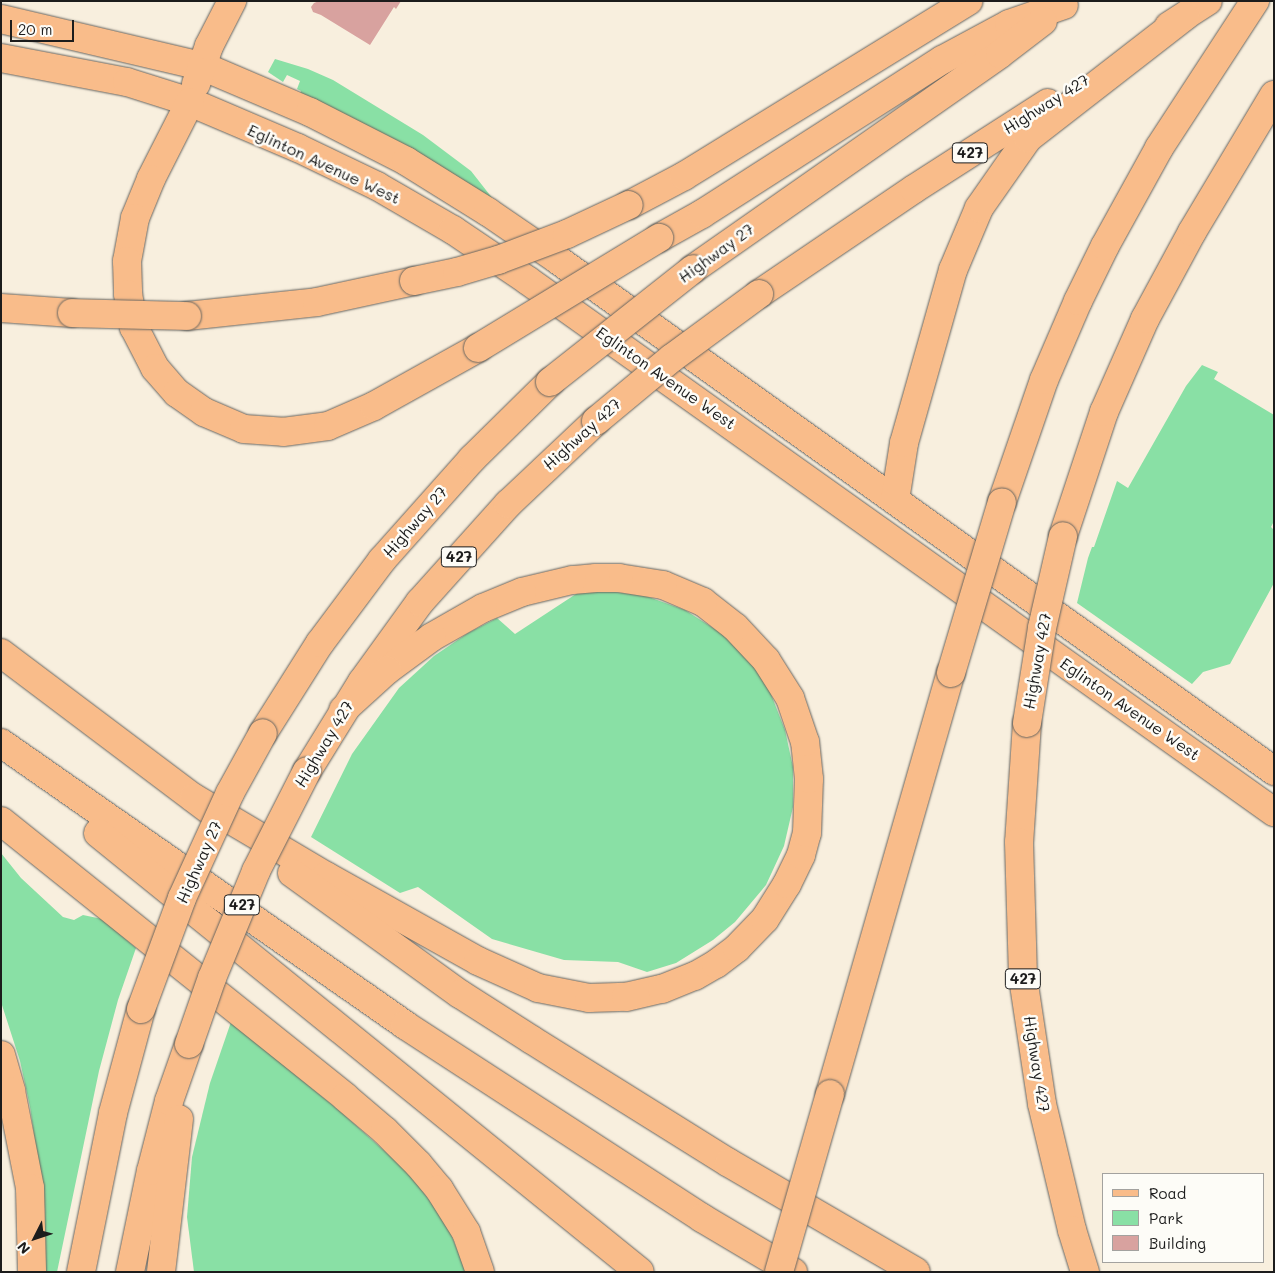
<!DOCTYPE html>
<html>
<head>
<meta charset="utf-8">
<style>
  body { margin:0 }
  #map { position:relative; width:1275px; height:1273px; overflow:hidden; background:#f8efde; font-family:Mali,sans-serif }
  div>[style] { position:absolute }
  .green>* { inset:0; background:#89e0a5 }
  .building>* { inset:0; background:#d8a29f }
  .roads { filter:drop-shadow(0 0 1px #696660) drop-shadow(0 0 1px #696660) }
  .major>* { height:28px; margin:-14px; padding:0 14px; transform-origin:14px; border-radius:14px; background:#f9bc8a }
  .highway>* { height:28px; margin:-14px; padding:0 14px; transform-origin:14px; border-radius:14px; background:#f9bc8a }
  .bridges { filter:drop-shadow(0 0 1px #696660) drop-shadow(0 0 1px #696660) }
  .highway-bridge>* { height:28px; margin:-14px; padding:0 14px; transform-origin:14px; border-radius:14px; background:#f9bc8a }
  span { translate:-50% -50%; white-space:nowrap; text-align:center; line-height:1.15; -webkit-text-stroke:5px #fdfcf7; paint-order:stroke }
  .shield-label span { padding:1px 4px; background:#fdfcf7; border:1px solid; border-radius:4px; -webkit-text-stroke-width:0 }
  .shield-label { font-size:15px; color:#1c1c1c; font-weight:700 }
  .street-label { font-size:16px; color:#1c1c1c }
  .frame { position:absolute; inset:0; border:2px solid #1c1c1c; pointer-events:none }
  .legend { position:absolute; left:1102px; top:1173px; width:162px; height:90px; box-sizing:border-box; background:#fdfcf7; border:1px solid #a3a29f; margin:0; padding:6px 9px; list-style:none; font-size:15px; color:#1c1c1c }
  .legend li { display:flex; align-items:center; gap:10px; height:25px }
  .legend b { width:25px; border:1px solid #a3a29f }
  .north { position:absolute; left:10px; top:1213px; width:50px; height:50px; -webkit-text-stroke:4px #fdfcf7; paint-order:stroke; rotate:229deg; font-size:14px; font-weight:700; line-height:20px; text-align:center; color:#1c1c1c }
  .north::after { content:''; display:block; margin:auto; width:18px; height:22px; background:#1c1c1c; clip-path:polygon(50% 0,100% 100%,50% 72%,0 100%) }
  .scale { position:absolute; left:10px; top:20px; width:64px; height:22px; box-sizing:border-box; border:2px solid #1c1c1c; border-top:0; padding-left:6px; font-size:15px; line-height:18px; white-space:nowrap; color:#1c1c1c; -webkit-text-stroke:4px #fdfcf7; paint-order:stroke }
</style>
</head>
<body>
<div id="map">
  <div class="green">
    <div style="clip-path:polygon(275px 59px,308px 69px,333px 80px,423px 135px,471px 171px,493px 199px,299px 96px,301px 91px,297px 89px,300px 81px,287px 75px,283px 82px,268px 72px)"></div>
    <div style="clip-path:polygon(1202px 365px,1218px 372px,1214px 379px,1274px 415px,1274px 521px,1271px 527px,1274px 530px,1274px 583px,1230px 664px,1203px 672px,1192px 684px,1077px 603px,1088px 558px,1092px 547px,1094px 547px,1117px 481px,1128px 488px,1186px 386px)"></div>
    <div style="clip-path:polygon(579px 592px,615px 592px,646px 596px,685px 610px,721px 633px,743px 652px,767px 684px,785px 730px,793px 767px,793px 807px,784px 846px,766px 885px,735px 922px,713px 940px,676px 963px,647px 972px,618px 962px,564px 960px,492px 939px,418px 887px,400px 893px,311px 837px,352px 754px,399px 688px,434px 656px,468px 633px,497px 618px,515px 634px)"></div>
    <div style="clip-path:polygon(1px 853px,21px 878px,63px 917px,74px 920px,83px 915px,102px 919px,136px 948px,118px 1000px,99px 1071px,57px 1272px,43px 1272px,45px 1212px,30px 1107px,20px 1061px,1px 1002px)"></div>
    <div style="clip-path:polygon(231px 1022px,341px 1112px,409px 1173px,447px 1224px,466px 1272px,194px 1272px,187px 1217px,192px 1157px,210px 1083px)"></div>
  </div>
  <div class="building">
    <div style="clip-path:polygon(319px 1px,401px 1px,396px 9px,394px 7px,370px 45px,321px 15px,313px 12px,311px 7px,314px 3px)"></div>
  </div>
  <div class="roads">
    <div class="major">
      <div style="left:1px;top:19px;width:206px;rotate:13.2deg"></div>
      <div style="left:202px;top:66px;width:117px;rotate:23.1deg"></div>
      <div style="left:310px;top:112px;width:108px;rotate:27deg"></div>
      <div style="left:406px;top:161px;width:97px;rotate:31.9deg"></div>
      <div style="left:488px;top:212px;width:85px;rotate:34.4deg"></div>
      <div style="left:558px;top:260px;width:880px;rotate:35.51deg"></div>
      <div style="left:1px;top:58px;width:128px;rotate:10.8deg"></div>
      <div style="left:127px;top:82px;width:66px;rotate:17.6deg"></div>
      <div style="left:190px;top:102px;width:117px;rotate:23.1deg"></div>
      <div style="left:298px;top:148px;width:88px;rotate:25.7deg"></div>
      <div style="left:377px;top:186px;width:88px;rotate:30.1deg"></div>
      <div style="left:453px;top:230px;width:89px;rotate:34deg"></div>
      <div style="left:527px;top:280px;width:917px;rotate:35.46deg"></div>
      <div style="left:196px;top:84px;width:40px;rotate:-71.1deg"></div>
      <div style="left:209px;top:46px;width:51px;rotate:-62.9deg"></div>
    </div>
    <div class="highway">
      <div style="left:1169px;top:26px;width:46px;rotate:-32.7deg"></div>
      <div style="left:190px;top:102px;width:86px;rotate:116.9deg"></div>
      <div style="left:151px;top:179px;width:42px;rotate:112.3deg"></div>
      <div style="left:135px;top:218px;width:44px;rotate:100.5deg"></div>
      <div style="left:127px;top:261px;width:33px;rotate:88deg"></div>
      <div style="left:128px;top:294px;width:34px;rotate:80deg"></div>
      <div style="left:134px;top:327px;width:46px;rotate:62.9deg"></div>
      <div style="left:155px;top:368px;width:33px;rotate:49deg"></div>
      <div style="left:177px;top:393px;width:33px;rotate:35deg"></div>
      <div style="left:204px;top:412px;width:43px;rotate:23deg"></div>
      <div style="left:244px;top:429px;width:39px;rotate:4deg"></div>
      <div style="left:283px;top:432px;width:45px;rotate:-7.6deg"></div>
      <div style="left:328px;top:426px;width:50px;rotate:-23.5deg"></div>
      <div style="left:374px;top:406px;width:119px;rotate:-29.1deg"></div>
      <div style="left:629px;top:205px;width:62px;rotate:-27.8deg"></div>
      <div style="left:684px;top:176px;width:334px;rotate:-31.6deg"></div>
      <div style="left:659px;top:238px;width:49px;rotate:-29.2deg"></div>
      <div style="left:702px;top:214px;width:285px;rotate:-32.7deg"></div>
      <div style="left:942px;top:60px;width:76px;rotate:-28.2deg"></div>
      <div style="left:1009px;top:24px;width:58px;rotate:-19.1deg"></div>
      <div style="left:693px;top:269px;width:375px;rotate:-35deg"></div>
      <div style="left:1000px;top:54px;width:54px;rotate:-37.5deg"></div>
      <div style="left:759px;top:294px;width:187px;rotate:-34.1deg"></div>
      <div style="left:914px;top:189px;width:159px;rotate:-32.7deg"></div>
      <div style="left:1px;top:308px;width:71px;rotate:4deg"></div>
      <div style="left:187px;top:316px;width:131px;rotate:-6.1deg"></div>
      <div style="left:317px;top:302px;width:99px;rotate:-12.2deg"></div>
      <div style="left:895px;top:500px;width:58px;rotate:-81deg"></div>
      <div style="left:904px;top:443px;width:180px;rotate:-74.2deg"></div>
      <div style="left:953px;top:270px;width:67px;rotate:-67.2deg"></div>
      <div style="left:979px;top:208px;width:85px;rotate:-55deg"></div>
      <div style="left:1028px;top:138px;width:199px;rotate:-37.8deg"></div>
      <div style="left:1002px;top:502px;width:129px;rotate:-71deg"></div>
      <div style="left:1044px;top:380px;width:86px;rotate:-66.7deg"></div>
      <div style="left:1078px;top:301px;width:61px;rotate:-63.9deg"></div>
      <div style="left:1105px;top:246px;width:112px;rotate:-61.1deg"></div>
      <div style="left:1159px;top:148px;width:176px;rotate:-56.9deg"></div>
      <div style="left:1063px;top:536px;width:131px;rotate:-71.7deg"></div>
      <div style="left:1104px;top:412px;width:102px;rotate:-66.2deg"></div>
      <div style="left:1145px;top:319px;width:99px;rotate:-61.6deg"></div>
      <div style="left:1192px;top:232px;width:160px;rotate:-59.1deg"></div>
      <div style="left:1px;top:653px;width:259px;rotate:37deg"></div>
      <div style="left:1027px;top:723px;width:119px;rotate:93.8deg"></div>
      <div style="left:1019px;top:842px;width:136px;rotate:88.3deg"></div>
      <div style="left:1023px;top:978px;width:127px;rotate:81.4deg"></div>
      <div style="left:1042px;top:1104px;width:130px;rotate:76.6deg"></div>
      <div style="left:1072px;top:1230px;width:44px;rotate:72.8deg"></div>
      <div style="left:263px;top:733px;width:107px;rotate:-57.7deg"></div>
      <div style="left:320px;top:643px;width:104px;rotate:-53.2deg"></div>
      <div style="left:382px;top:560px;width:135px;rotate:-48.3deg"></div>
      <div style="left:472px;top:459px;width:110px;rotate:-44.6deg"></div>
      <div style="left:1px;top:743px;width:493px;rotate:34.9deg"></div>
      <div style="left:405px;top:1025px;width:354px;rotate:33deg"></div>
      <div style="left:702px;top:1218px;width:106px;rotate:30.7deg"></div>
      <div style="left:307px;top:771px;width:105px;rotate:-58.3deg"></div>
      <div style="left:362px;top:682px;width:99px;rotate:-54.1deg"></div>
      <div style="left:420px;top:602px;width:132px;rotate:-48.1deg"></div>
      <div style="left:508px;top:504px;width:121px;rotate:-43.3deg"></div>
      <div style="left:194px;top:798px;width:153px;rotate:30.6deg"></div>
      <div style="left:326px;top:876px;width:174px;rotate:29.2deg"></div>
      <div style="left:478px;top:961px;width:66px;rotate:24.2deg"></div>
      <div style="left:538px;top:988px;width:52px;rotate:11.1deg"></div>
      <div style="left:589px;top:998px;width:37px;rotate:-2deg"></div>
      <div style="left:626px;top:997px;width:37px;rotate:-13deg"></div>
      <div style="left:662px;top:989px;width:35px;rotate:-22deg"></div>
      <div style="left:695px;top:976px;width:24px;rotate:-30deg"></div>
      <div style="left:716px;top:964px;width:26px;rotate:-37deg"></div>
      <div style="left:737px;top:948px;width:40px;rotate:-46deg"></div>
      <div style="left:765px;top:919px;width:41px;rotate:-57.8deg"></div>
      <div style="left:787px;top:884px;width:32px;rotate:-64deg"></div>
      <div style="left:801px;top:855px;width:23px;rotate:-75deg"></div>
      <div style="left:807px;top:833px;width:54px;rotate:-87.9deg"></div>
      <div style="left:809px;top:779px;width:37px;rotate:-96deg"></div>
      <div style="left:805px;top:742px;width:46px;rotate:-108.8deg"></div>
      <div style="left:790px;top:698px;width:45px;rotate:-122.3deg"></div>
      <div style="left:766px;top:660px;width:45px;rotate:-133.2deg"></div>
      <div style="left:735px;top:627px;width:41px;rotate:-142deg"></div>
      <div style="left:703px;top:602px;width:43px;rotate:-157deg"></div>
      <div style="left:663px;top:585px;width:45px;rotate:-171deg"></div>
      <div style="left:619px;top:578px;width:23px;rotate:180deg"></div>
      <div style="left:596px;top:578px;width:24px;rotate:175deg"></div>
      <div style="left:572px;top:580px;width:51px;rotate:166.5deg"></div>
      <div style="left:522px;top:592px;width:42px;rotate:157.7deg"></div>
      <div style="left:483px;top:608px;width:59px;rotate:150.4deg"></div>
      <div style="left:432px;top:637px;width:56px;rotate:143.7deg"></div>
      <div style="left:387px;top:670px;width:59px;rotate:137.7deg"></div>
      <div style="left:1px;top:821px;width:441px;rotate:38.7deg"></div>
      <div style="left:345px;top:1097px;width:52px;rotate:40.4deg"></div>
      <div style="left:385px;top:1131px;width:47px;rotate:45deg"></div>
      <div style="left:418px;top:1164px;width:33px;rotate:50deg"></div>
      <div style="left:439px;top:1189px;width:51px;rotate:57.9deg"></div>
      <div style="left:466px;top:1232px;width:42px;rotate:70.7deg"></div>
      <div style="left:98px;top:833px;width:697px;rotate:39.01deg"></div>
      <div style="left:292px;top:873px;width:207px;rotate:35.8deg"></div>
      <div style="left:460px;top:994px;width:85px;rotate:32.6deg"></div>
      <div style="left:532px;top:1040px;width:232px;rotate:32deg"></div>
      <div style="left:729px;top:1163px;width:216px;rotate:30.2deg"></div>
      <div style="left:1px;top:1055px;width:37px;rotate:74deg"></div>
      <div style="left:11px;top:1091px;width:99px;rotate:78.9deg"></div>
      <div style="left:30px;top:1188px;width:84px;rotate:88.6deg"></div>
      <div style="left:830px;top:1094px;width:438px;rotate:-74deg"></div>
      <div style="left:81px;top:1272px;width:162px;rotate:-78.6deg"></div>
      <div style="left:113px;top:1113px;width:108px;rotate:-74.9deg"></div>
      <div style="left:130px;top:1272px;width:103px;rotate:-78.3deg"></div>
      <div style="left:151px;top:1171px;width:72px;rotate:-75.6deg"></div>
      <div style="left:169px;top:1101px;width:60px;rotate:-70.7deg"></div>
      <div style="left:161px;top:1272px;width:154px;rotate:-83.3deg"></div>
    </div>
  </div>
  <div class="bridges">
    <div class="highway-bridge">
      <div style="left:414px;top:281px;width:44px;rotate:-11.8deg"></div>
      <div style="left:457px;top:272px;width:43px;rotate:-16.3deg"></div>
      <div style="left:498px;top:260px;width:74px;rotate:-20.6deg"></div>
      <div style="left:567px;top:234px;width:68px;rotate:-25.1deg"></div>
      <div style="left:72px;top:313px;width:115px;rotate:1.5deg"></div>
      <div style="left:478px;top:348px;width:212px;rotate:-31.3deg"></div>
      <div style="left:550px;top:382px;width:182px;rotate:-38.3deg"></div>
      <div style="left:596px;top:421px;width:99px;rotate:-39.7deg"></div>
      <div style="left:672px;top:358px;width:108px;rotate:-36.3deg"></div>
      <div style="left:951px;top:673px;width:178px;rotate:-73.4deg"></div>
      <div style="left:1027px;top:723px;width:96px;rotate:-81deg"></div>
      <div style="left:1042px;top:628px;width:94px;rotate:-77.1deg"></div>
      <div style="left:141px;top:1009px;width:118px;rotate:-69.7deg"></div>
      <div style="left:182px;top:898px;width:115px;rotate:-65.4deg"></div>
      <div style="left:230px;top:793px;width:68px;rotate:-61.2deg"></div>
      <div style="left:189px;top:1044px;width:70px;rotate:-70.8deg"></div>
      <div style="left:212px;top:978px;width:116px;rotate:-67.6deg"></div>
      <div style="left:256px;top:871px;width:112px;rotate:-63deg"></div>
      <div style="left:779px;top:1272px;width:185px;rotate:-74deg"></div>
    </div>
  </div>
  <div class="shield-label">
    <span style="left:970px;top:153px">427</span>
    <span style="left:459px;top:557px">427</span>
    <span style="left:242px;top:905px">427</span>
    <span style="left:1023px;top:979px">427</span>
  </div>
  <div class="street-label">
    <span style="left:1046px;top:104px;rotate:-32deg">Highway 427</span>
    <span style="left:324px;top:164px;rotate:25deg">Eglinton Avenue West</span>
    <span style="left:716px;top:253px;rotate:-36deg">Highway 27</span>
    <span style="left:666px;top:378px;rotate:35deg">Eglinton Avenue West</span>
    <span style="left:582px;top:434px;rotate:-42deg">Highway 427</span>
    <span style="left:415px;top:522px;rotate:-49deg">Highway 27</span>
    <span style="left:1037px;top:661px;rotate:-80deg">Highway 427</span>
    <span style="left:1130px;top:709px;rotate:35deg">Eglinton Avenue West</span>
    <span style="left:324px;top:744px;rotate:-59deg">Highway 427</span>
    <span style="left:199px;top:862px;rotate:-66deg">Highway 27</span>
    <span style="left:1037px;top:1064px;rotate:81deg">Highway 427</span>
  </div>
  <div class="frame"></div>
  <ul class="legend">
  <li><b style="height:6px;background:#f9bc8a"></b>Road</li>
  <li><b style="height:14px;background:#89e0a5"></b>Park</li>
  <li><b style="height:14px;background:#d8a29f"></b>Building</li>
  </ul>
  <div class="north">N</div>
  <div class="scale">20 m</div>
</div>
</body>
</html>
